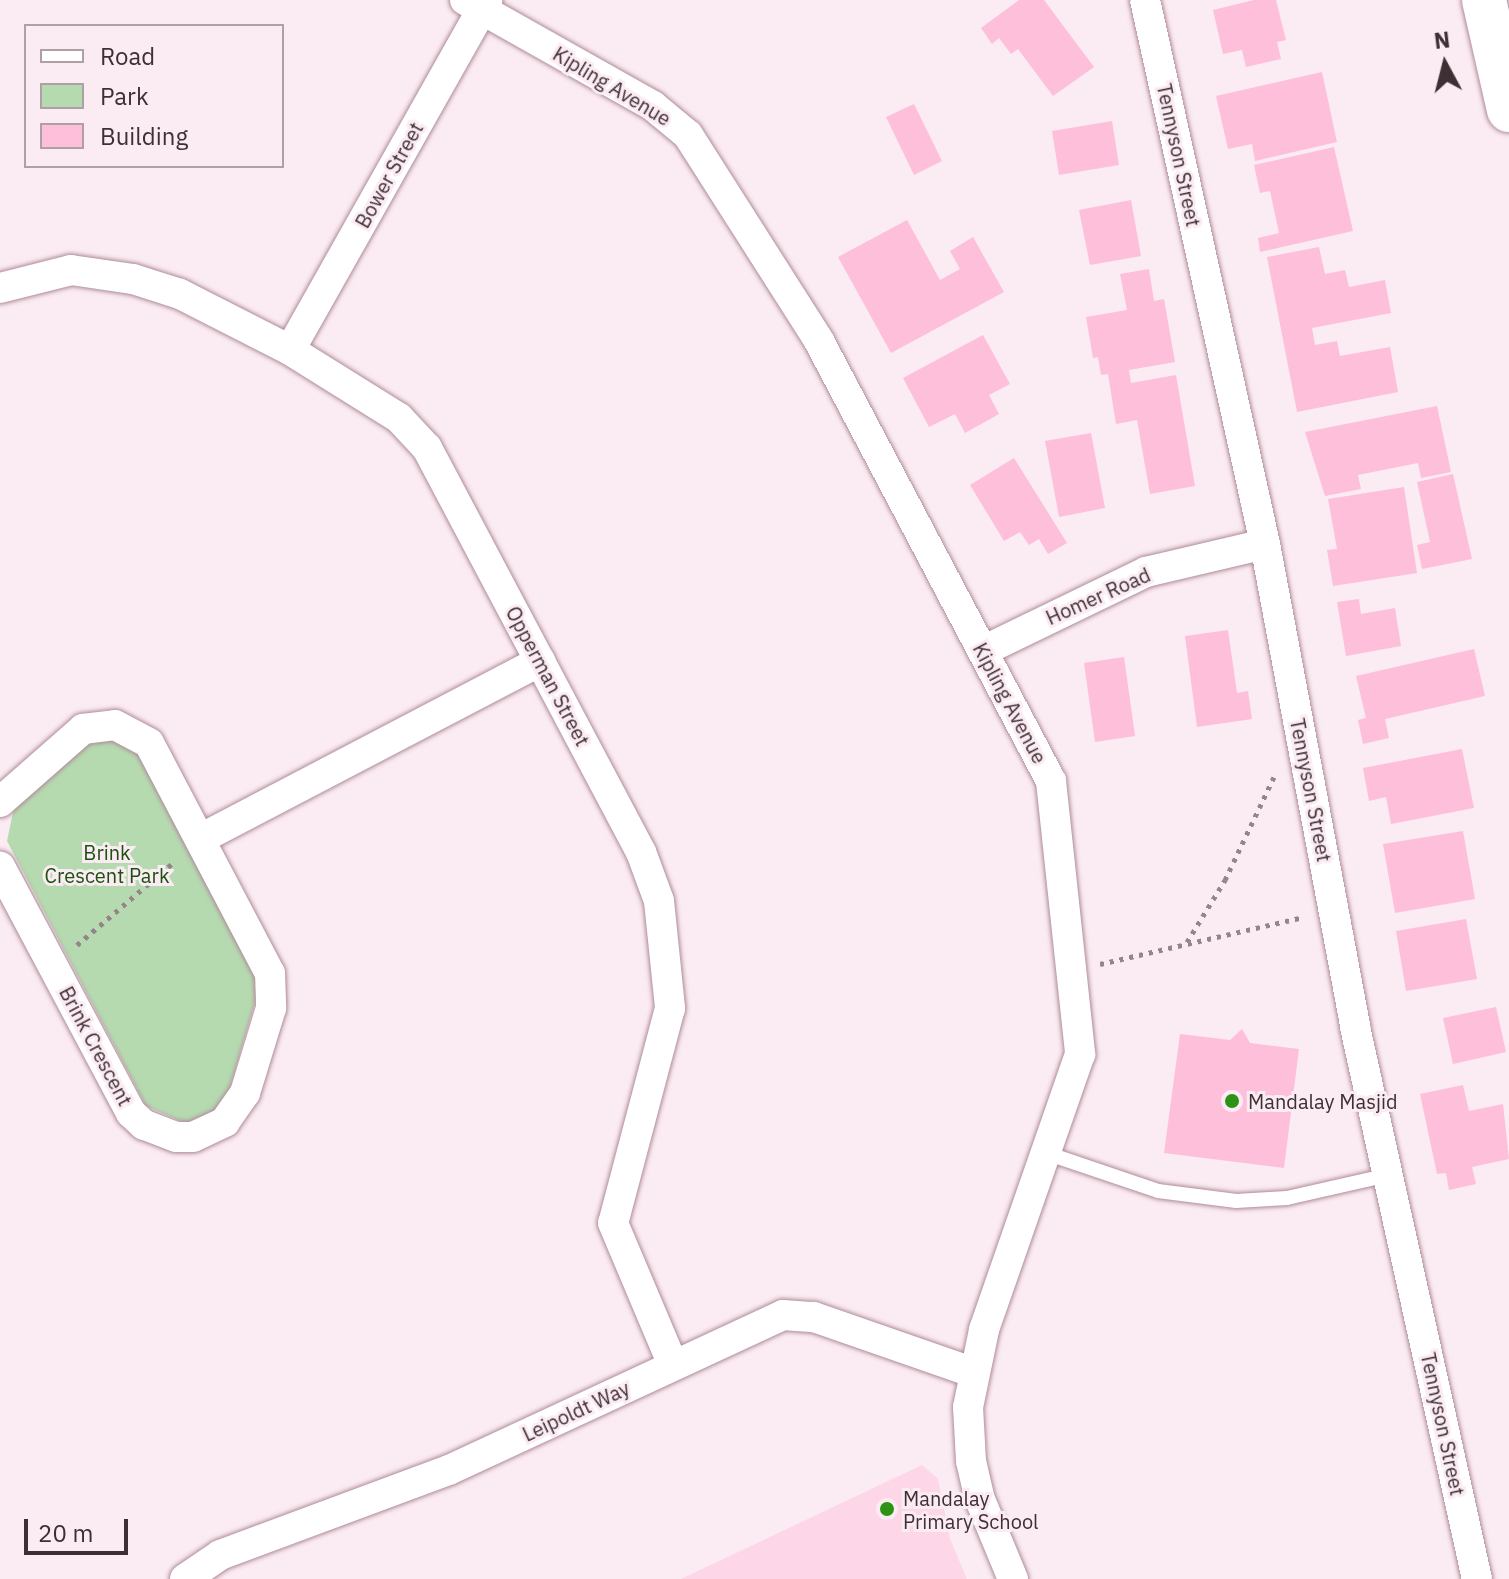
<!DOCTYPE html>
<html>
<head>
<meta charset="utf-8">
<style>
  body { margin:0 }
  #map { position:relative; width:1509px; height:1579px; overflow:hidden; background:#fbebf2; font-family:"IBM Plex Sans",sans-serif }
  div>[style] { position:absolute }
  .built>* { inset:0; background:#fdd7e7 }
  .green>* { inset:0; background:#b6dab0 }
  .building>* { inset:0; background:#febfdb }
  .path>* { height:5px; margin-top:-2.5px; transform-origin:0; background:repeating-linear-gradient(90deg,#94858b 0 4px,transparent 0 10px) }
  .roads { filter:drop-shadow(0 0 2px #af8b9b) drop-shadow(0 0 2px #af8b9b) }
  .service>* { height:14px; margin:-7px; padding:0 7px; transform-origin:7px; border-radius:7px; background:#fff }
  .minor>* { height:30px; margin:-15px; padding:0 15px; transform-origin:15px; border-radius:15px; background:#fff }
  .primary>* { height:44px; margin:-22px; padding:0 22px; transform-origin:22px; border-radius:22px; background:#fff }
  .dots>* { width:22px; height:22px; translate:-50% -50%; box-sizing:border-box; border:4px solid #fbebf2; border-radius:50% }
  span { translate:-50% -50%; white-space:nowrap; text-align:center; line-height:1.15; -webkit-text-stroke:6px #fbebf2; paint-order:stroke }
  .street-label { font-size:20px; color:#3e2f35 }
  .park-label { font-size:20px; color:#1a510f }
  .poi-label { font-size:20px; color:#3e2f35 }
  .left { translate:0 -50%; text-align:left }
  .legend { position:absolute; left:24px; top:24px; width:260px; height:144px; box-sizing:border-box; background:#fbebf2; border:2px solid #afa0a6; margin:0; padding:10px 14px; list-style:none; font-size:24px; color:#3e2f35 }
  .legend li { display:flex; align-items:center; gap:16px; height:40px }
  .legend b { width:40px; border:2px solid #afa0a6 }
  .north { position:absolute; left:1405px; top:24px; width:80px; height:80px; -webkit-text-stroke:6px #fbebf2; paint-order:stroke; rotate:353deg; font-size:22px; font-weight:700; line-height:32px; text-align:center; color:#3e2f35 }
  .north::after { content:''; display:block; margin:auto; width:28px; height:36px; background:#3e2f35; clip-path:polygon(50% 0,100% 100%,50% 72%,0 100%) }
  .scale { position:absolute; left:24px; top:1519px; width:104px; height:36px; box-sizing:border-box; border:4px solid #3e2f35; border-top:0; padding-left:10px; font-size:24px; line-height:28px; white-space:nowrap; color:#3e2f35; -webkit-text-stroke:6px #fbebf2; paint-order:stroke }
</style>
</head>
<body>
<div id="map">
  <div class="built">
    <div style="clip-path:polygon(922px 1465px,938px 1479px,950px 1539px,967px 1579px,681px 1579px)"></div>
  </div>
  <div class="green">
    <div style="clip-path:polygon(111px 739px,139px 754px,256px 975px,258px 992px,228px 1094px,214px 1111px,185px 1123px,146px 1106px,7px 841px,15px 803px,87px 742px)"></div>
  </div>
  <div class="building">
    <div style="clip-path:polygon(1019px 0,1044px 0,1094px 67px,1053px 96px,1018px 49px,1011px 54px,999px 38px,992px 44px,981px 28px)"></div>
    <div style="clip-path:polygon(1254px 0,1276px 0,1286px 40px,1277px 42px,1281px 59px,1246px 67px,1242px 50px,1223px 54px,1213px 10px)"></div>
    <div style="clip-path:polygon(1322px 72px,1337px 142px,1255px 161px,1252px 144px,1228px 149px,1216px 96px)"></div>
    <div style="clip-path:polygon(914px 104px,942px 161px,914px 175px,886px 117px)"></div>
    <div style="clip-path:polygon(1112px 121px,1119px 165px,1059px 175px,1052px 131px)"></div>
    <div style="clip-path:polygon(1334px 147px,1353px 231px,1260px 252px,1258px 238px,1279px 233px,1270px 191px,1260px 193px,1254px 165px)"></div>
    <div style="clip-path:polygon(1131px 200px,1141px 256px,1090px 265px,1079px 210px)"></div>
    <div style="clip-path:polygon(907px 220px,940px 280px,960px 269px,950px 251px,973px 237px,1004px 292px,891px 353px,838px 257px)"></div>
    <div style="clip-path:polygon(1319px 247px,1325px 274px,1345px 270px,1349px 287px,1385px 280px,1391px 313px,1312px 328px,1315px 345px,1337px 341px,1340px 356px,1390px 347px,1398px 392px,1297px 412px,1267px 257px)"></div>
    <div style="clip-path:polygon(1149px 269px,1154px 301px,1164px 299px,1175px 362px,1129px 370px,1131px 383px,1176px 375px,1195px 486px,1150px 494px,1137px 420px,1116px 424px,1108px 374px,1101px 375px,1098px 357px,1093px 358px,1086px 317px,1127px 310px,1120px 274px)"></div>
    <div style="clip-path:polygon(983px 335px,1010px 384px,989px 395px,999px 414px,965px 433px,955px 414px,929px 427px,903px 378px)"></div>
    <div style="clip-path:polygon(1437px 406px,1451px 472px,1421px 478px,1418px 463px,1358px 475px,1361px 489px,1325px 496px,1305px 432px)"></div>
    <div style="clip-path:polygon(1091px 433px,1105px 508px,1059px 517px,1045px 441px)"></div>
    <div style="clip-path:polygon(1014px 458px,1067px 543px,1048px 554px,1039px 539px,1029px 545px,1020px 532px,1004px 541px,970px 485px)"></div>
    <div style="clip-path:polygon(1453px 474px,1472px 559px,1422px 569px,1417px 545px,1430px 542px,1417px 482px)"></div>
    <div style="clip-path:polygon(1404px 487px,1417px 573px,1333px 586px,1327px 550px,1337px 549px,1328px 499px)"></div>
    <div style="clip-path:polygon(1359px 599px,1361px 614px,1395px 608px,1401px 646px,1346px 656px,1337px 602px)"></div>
    <div style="clip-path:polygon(1228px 630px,1237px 693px,1248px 691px,1252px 719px,1197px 727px,1185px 636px)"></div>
    <div style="clip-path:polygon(1474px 649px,1485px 696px,1385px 719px,1389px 738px,1363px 744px,1358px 720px,1366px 718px,1356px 676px)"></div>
    <div style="clip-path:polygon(1124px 657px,1135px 736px,1095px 742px,1084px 663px)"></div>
    <div style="clip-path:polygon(1462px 749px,1474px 808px,1391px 824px,1386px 797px,1369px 801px,1363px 768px)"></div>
    <div style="clip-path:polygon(1463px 831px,1475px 899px,1395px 913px,1383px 844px)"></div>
    <div style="clip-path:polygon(1466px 919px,1477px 979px,1406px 991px,1396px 931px)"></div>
    <div style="clip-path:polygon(1496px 1007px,1506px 1052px,1453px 1064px,1443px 1018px)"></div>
    <div style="clip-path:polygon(1242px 1029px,1250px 1043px,1299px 1049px,1284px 1168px,1164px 1153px,1180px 1034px,1230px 1040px)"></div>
    <div style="clip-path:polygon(1463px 1085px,1469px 1111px,1503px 1104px,1509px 1159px,1472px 1167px,1476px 1184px,1449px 1190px,1446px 1173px,1437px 1174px,1420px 1094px)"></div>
  </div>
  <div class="path">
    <div style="left:1187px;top:942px;width:73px;rotate:-58.5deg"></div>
    <div style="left:1225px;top:880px;width:114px;rotate:-64.6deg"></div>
    <div style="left:77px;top:945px;width:129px;rotate:-40.6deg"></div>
    <div style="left:1100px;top:964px;width:209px;rotate:-13deg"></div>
  </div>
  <div class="roads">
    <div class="service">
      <div style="left:1049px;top:1154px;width:115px;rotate:18.7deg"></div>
      <div style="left:1158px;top:1191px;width:79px;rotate:7.3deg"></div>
      <div style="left:1236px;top:1201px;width:51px;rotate:-3.4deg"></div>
      <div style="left:1287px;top:1198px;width:104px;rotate:-12.8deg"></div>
    </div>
    <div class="minor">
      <div style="left:465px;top:0;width:216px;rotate:29.4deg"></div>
      <div style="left:653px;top:106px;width:45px;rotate:39.6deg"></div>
      <div style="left:688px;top:135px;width:244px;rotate:57.5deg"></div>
      <div style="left:819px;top:341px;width:497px;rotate:62.2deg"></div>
      <div style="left:1051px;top:781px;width:275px;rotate:83.9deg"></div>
      <div style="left:1080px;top:1054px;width:292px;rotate:109.2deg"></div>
      <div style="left:984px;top:1330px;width:79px;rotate:101.7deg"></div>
      <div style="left:968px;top:1407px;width:54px;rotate:86.8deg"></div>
      <div style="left:971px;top:1461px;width:37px;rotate:77deg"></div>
      <div style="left:979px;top:1497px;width:89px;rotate:67.5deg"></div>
      <div style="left:1145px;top:0;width:557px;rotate:77.56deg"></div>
      <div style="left:1265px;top:544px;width:491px;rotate:79.4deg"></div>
      <div style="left:1355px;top:1027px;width:565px;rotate:77.54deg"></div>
      <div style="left:0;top:288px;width:73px;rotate:-14.2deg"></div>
      <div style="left:71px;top:270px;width:63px;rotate:8.3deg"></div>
      <div style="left:133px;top:279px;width:49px;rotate:17.7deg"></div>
      <div style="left:180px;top:294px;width:123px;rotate:27deg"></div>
      <div style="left:290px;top:350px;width:128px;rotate:32deg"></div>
      <div style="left:399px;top:418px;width:41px;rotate:47deg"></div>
      <div style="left:427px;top:448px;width:457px;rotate:62.1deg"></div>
      <div style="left:641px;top:852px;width:52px;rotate:69.8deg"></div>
      <div style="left:659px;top:901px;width:108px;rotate:84.1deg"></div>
      <div style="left:670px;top:1008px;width:222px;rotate:104.8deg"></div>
      <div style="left:613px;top:1223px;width:154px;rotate:67.1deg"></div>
      <div style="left:290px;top:350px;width:402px;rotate:-60.6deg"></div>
      <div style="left:983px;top:651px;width:181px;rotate:-25.9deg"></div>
      <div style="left:1146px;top:572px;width:122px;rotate:-13.2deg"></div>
      <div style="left:0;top:802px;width:111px;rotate:-41.3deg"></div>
      <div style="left:83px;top:729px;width:32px;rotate:-7deg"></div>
      <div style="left:115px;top:725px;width:38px;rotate:28deg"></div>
      <div style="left:149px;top:743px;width:260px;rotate:62.3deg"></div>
      <div style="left:270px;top:973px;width:35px;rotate:88deg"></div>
      <div style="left:271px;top:1008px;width:89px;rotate:107deg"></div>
      <div style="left:245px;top:1093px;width:35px;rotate:125deg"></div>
      <div style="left:225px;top:1122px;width:35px;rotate:155deg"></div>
      <div style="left:193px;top:1137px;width:17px;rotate:180deg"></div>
      <div style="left:176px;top:1137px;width:34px;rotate:-159deg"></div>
      <div style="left:144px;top:1125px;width:18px;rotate:-137deg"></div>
      <div style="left:131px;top:1113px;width:279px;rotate:-118deg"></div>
      <div style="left:200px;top:839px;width:384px;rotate:-27.6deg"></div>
      <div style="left:185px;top:1579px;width:42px;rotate:-34.4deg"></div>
      <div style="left:220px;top:1555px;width:244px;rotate:-20.4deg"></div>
      <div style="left:449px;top:1470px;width:368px;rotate:-24.9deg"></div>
      <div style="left:783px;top:1315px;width:31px;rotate:4deg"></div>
      <div style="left:814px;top:1317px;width:167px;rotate:19.2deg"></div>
    </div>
    <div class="primary">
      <div style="left:1484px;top:0;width:113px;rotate:77.2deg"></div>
    </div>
  </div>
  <div class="dots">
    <div style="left:1232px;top:1101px;background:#2d9317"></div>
    <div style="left:887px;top:1509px;background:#2d9317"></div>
  </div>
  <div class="street-label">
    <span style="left:612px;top:86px;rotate:31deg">Kipling Avenue</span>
    <span style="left:1179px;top:155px;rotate:78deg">Tennyson Street</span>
    <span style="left:389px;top:175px;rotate:-61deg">Bower Street</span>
    <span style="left:1098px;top:596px;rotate:-24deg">Homer Road</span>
    <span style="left:548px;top:676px;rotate:62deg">Opperman Street</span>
    <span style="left:1010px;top:703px;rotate:62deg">Kipling Avenue</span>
    <span style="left:1311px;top:790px;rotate:79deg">Tennyson Street</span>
    <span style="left:96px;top:1046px;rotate:62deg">Brink Crescent</span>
    <span style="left:576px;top:1411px;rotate:-25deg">Leipoldt Way</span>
    <span style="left:1443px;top:1424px;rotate:78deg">Tennyson Street</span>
  </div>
  <div class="park-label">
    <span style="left:107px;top:864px">Brink<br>Crescent Park</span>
  </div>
  <div class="poi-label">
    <span class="left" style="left:1248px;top:1101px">Mandalay Masjid</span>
    <span class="left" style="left:903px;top:1510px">Mandalay<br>Primary School</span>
  </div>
  <ul class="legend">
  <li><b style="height:10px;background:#fff"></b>Road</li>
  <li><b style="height:22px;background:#b6dab0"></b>Park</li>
  <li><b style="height:22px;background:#febfdb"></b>Building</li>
  </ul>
  <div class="north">N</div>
  <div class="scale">20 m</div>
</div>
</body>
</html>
